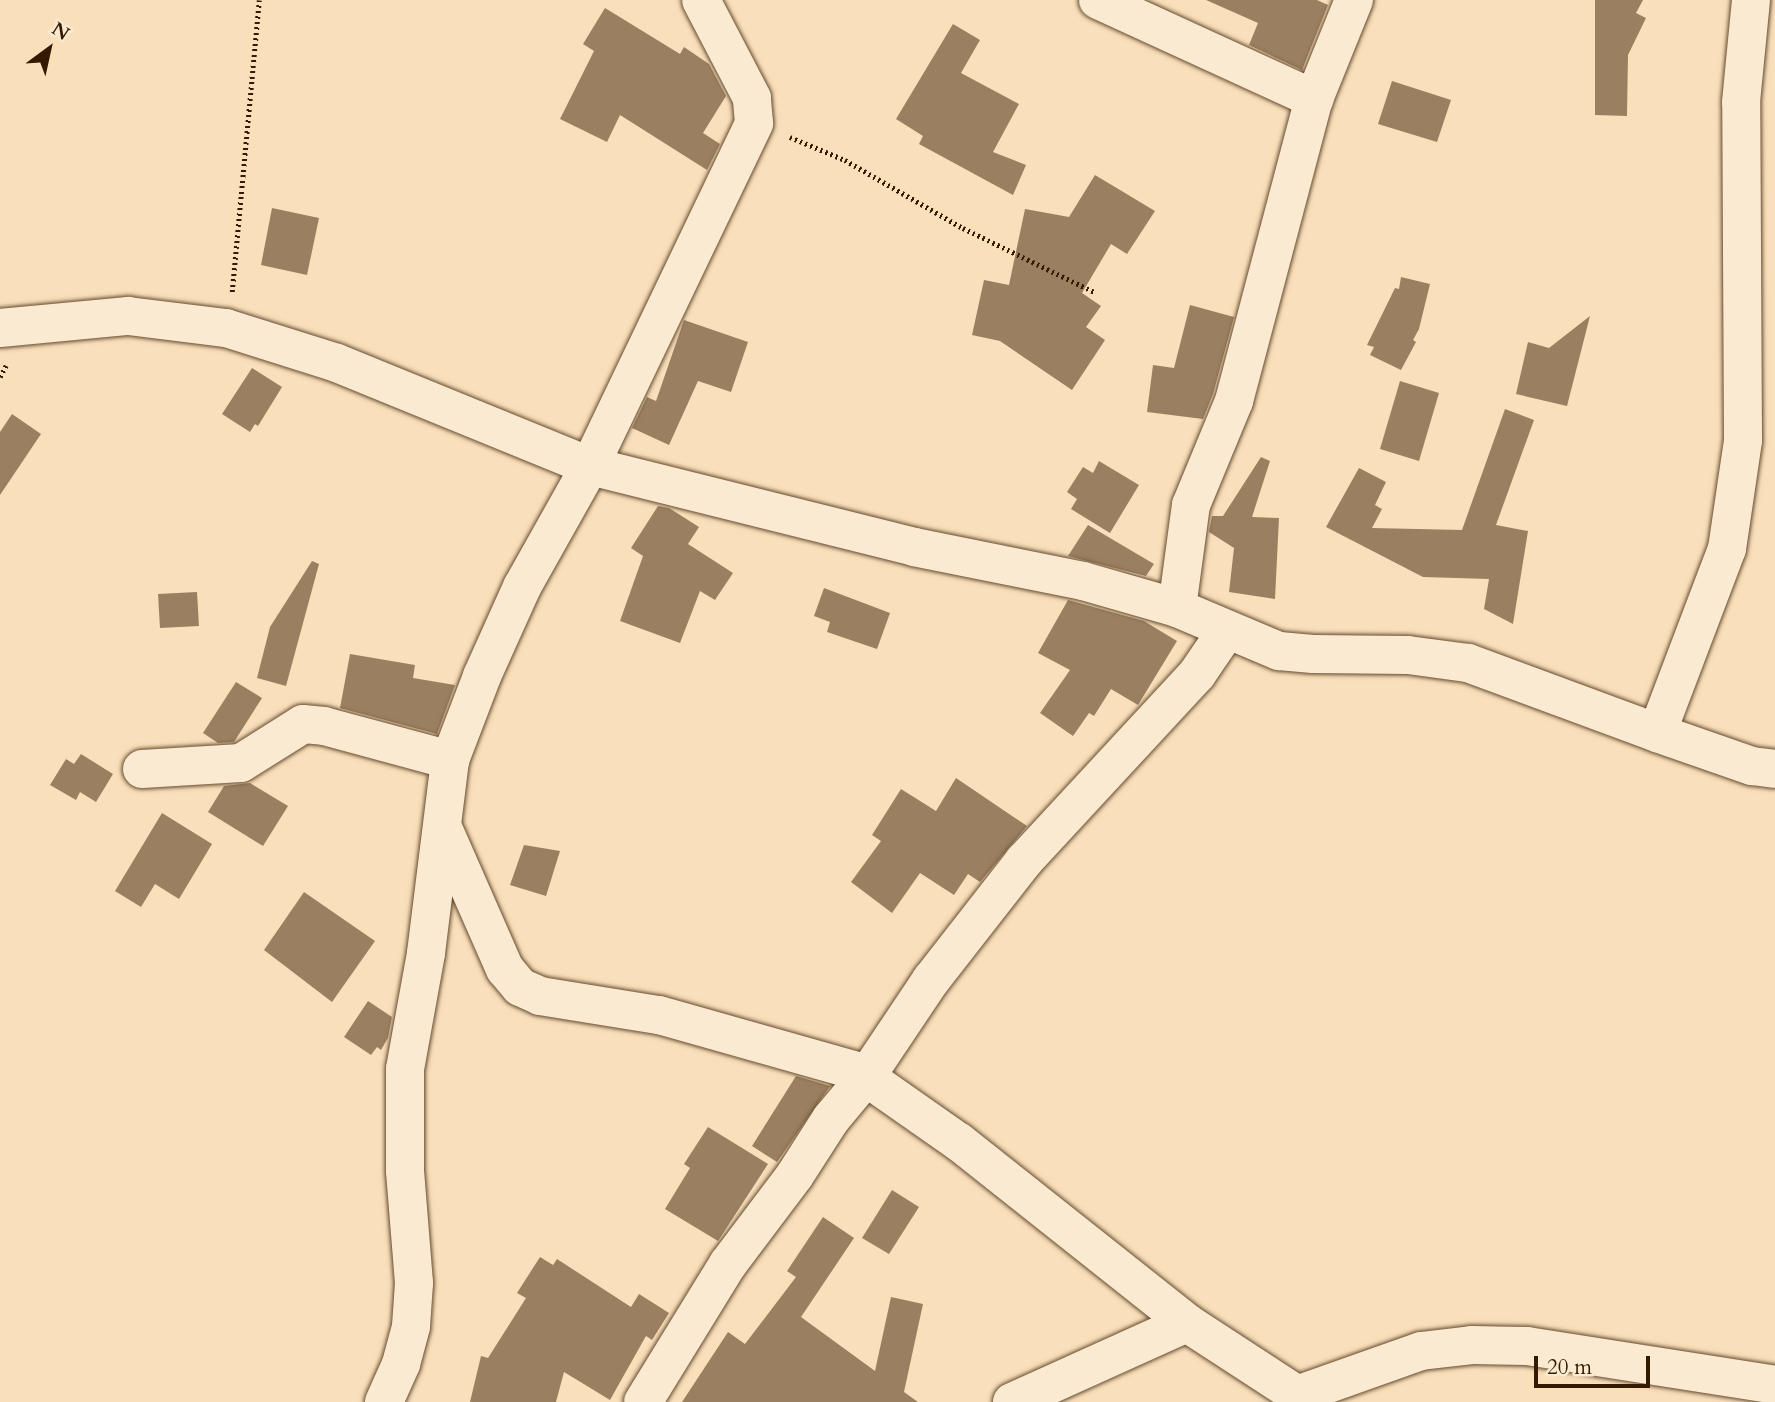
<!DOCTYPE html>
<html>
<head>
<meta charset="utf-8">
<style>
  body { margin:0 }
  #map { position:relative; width:1775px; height:1402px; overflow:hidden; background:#f9dfba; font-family:Cardo,serif }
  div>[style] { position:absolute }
  .building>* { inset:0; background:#9a8061 }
  .path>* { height:4.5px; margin-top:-2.25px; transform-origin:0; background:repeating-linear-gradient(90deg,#341a00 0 2px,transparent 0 5.5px) }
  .roads { filter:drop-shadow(0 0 2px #654b2e) drop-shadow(0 0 2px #654b2e) }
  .minor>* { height:38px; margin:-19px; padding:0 19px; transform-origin:19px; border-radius:19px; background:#fbead2 }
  span { translate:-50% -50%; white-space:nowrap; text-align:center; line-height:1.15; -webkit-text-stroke:6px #fbead2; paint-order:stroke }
  .north { position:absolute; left:14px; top:14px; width:70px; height:70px; -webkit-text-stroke:5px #fbead2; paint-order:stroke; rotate:33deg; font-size:19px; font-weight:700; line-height:28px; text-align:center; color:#341a00 }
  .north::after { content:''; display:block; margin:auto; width:24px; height:32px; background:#341a00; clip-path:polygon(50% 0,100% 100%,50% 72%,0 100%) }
  .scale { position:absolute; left:1534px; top:1356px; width:116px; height:32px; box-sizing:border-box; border:4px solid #341a00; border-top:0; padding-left:9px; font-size:21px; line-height:24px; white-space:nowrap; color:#341a00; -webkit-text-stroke:5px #fbead2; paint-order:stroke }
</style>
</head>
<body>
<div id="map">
  <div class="building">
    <div style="clip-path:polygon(1206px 0,1317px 0,1328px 5px,1302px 70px,1249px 45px,1258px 23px)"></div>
    <div style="clip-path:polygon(1595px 0,1643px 0,1636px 13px,1646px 18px,1628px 55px,1627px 116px,1595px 115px)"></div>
    <div style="clip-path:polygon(605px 8px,680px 54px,684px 47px,709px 64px,726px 96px,703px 133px,720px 144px,707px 170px,620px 115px,607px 142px,560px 119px,594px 51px,583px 44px)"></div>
    <div style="clip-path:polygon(953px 24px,980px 40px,961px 73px,1019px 104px,993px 152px,1026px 165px,1013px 195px,919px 144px,923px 136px,896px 119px)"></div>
    <div style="clip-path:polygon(1392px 81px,1451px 100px,1437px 142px,1378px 124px)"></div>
    <div style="clip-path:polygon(1095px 175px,1155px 211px,1127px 254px,1111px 244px,1082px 293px,1101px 306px,1086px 327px,1105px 340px,1072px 390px,1000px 341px,972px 335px,984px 280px,1009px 285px,1025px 209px,1069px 217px)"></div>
    <div style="clip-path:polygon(272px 208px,319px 218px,307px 275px,261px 265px)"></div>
    <div style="clip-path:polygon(1401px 277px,1430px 284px,1419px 329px,1413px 340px,1416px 342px,1401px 370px,1370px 355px,1374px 347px,1367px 345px,1395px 288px,1399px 289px)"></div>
    <div style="clip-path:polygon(1190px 305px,1234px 317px,1213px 394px,1203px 419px,1147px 412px,1153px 365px,1174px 368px)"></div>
    <div style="clip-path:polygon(1590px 316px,1567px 406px,1516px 394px,1528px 342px,1549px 348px)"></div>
    <div style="clip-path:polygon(684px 320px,748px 342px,731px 392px,698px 381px,669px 445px,632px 428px,647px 397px,656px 401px)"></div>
    <div style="clip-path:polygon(252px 368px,282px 387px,258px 426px,255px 424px,250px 432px,222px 414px)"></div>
    <div style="clip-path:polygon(1400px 381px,1439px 393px,1419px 461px,1380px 449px)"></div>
    <div style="clip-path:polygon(1505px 409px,1534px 420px,1496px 525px,1528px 531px,1513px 624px,1484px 609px,1489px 579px,1423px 577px,1326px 527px,1359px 468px,1386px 482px,1375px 505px,1382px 509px,1372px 528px,1462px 530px)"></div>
    <div style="clip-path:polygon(12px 414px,41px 434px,0 495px,0 432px)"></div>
    <div style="clip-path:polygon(1261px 457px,1270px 461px,1252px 517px,1279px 518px,1275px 599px,1229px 592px,1234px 548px,1209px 532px,1212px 516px,1223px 516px)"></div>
    <div style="clip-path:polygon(1099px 461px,1139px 485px,1110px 533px,1071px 509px,1077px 499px,1067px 492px,1083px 467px,1093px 473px)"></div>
    <div style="clip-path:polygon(658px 506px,669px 508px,699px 527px,688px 544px,733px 573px,715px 600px,700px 591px,680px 643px,620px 621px,643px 556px,631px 548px)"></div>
    <div style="clip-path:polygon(1088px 525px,1154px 564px,1146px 576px,1068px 556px)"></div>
    <div style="clip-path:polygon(312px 561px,319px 564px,286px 686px,257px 678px,270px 627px)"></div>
    <div style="clip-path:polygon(824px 588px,890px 613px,877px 649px,827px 632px,830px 622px,814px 616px)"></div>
    <div style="clip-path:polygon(197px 592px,199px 626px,160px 628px,158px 594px)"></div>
    <div style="clip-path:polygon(1068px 600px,1144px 621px,1177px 641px,1138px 705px,1111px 689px,1094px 716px,1089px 713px,1073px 736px,1040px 713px,1070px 670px,1038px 653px)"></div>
    <div style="clip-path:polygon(350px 654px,415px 665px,413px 678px,455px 685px,437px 734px,340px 708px)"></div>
    <div style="clip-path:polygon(236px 682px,262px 698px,234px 742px,218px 743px,203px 733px)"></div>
    <div style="clip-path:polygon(81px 754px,113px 774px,96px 802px,80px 792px,76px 800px,50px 785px,66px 759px,74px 764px)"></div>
    <div style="clip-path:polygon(956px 778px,1027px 826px,980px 882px,968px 874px,954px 895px,920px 873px,892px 913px,851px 882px,881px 841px,872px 835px,901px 789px,936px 811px)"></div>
    <div style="clip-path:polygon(250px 783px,288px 806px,263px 846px,208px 812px,224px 786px)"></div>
    <div style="clip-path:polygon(162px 813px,212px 844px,179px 899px,155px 884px,141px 907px,115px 891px)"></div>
    <div style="clip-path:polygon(524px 845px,560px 851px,546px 896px,510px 885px)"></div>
    <div style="clip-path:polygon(304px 892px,375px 941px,332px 1002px,264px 950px)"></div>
    <div style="clip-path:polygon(368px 1001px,392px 1017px,388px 1038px,381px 1050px,377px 1047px,371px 1055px,344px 1037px)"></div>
    <div style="clip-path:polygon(796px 1076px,830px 1086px,777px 1162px,752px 1146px)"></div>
    <div style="clip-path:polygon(708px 1127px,768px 1164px,718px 1241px,665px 1209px,690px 1168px,684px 1164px)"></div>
    <div style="clip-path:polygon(892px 1190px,919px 1207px,889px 1254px,862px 1238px)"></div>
    <div style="clip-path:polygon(823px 1217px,854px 1238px,801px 1317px,875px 1371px,891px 1297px,923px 1304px,904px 1392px,918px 1402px,682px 1402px,728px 1332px,745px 1344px,796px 1277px,787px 1271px)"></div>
    <div style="clip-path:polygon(540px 1257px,553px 1265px,557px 1259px,631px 1307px,639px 1294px,669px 1313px,652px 1340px,646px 1336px,610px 1400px,564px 1372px,556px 1402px,470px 1402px,481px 1356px,488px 1358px,526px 1298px,517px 1293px)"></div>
  </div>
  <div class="path">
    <div style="left:790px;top:137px;width:60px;rotate:22.7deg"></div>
    <div style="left:845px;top:160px;width:136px;rotate:30deg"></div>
    <div style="left:963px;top:228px;width:148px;rotate:26deg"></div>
    <div style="left:232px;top:292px;width:293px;rotate:-84.7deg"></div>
    <div style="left:0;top:377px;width:13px;rotate:-63deg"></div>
  </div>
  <div class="roads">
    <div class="minor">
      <div style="left:1098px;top:0;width:238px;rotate:24.6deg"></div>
      <div style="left:0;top:328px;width:129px;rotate:-5.4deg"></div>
      <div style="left:128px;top:316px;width:99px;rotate:7deg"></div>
      <div style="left:226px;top:328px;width:116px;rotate:17.5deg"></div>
      <div style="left:337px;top:363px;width:273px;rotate:22.2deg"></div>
      <div style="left:590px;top:466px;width:334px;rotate:14deg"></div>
      <div style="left:914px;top:547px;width:172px;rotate:11.4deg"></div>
      <div style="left:1083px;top:581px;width:98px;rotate:16deg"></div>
      <div style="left:1177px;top:608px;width:111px;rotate:22.9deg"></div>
      <div style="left:1279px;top:651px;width:34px;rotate:5deg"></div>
      <div style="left:1313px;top:654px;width:95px;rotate:0.6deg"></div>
      <div style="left:1408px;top:655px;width:61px;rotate:7.6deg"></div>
      <div style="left:1468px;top:663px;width:202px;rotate:20.3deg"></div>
      <div style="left:1657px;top:733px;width:101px;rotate:19.2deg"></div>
      <div style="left:1752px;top:766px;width:23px;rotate:7deg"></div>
      <div style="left:1177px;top:608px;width:104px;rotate:-82.3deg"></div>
      <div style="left:1191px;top:505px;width:113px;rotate:-67.5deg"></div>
      <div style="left:1234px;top:401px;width:312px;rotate:-75.2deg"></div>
      <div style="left:1314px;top:99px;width:107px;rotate:-68deg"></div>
      <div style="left:1657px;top:733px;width:197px;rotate:-69.2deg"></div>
      <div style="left:1727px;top:549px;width:110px;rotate:-81.6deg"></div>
      <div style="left:1743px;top:440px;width:338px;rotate:-90.3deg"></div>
      <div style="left:1741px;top:102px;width:102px;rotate:-84.4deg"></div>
      <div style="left:142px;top:769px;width:99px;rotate:-3.5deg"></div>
      <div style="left:241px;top:763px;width:73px;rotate:-32.2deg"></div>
      <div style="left:303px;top:724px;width:21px;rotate:5deg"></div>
      <div style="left:324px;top:726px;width:131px;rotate:15.1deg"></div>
      <div style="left:443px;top:828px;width:154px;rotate:66.3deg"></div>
      <div style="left:505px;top:969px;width:23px;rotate:50deg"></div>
      <div style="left:520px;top:987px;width:22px;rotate:24deg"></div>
      <div style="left:540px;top:996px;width:121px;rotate:9.1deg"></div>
      <div style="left:659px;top:1015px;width:217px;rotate:15.8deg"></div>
      <div style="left:866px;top:1077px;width:113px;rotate:35deg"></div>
      <div style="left:959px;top:1142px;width:291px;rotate:38.4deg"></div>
      <div style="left:1187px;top:1323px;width:145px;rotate:33.1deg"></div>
      <div style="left:1297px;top:1395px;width:132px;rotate:-19.5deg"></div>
      <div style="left:1421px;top:1351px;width:51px;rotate:-6.7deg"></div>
      <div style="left:1472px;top:1345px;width:55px;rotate:1deg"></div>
      <div style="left:1527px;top:1346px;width:251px;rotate:8.9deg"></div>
      <div style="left:384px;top:1402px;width:42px;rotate:-65.9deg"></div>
      <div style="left:401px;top:1364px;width:39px;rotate:-75deg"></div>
      <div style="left:411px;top:1326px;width:43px;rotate:-86deg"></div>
      <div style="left:414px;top:1283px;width:113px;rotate:-94.6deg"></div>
      <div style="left:405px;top:1170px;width:101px;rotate:-90deg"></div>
      <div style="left:405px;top:1069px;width:118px;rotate:-79.7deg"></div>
      <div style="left:426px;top:953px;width:194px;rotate:-82.9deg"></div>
      <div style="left:450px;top:760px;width:90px;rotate:-69.1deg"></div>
      <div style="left:482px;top:676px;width:98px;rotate:-65.8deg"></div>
      <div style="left:522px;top:587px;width:139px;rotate:-60.7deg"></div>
      <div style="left:590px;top:466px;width:380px;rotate:-64.4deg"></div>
      <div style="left:754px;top:123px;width:25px;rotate:-95deg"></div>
      <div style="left:752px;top:98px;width:110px;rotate:-117.5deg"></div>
      <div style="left:643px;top:1402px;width:162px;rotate:-58.4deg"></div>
      <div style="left:728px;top:1264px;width:111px;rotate:-53deg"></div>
      <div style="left:795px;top:1175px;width:67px;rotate:-57.3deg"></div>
      <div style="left:831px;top:1119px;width:55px;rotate:-50.2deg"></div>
      <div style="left:866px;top:1077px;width:117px;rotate:-56.2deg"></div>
      <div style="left:931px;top:980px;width:151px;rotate:-52deg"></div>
      <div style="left:1024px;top:861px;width:255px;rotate:-47.2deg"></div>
      <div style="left:1197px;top:674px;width:53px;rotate:-55.7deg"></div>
      <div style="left:1012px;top:1402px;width:192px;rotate:-24.3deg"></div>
    </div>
  </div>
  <div class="north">N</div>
  <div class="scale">20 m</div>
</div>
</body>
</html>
